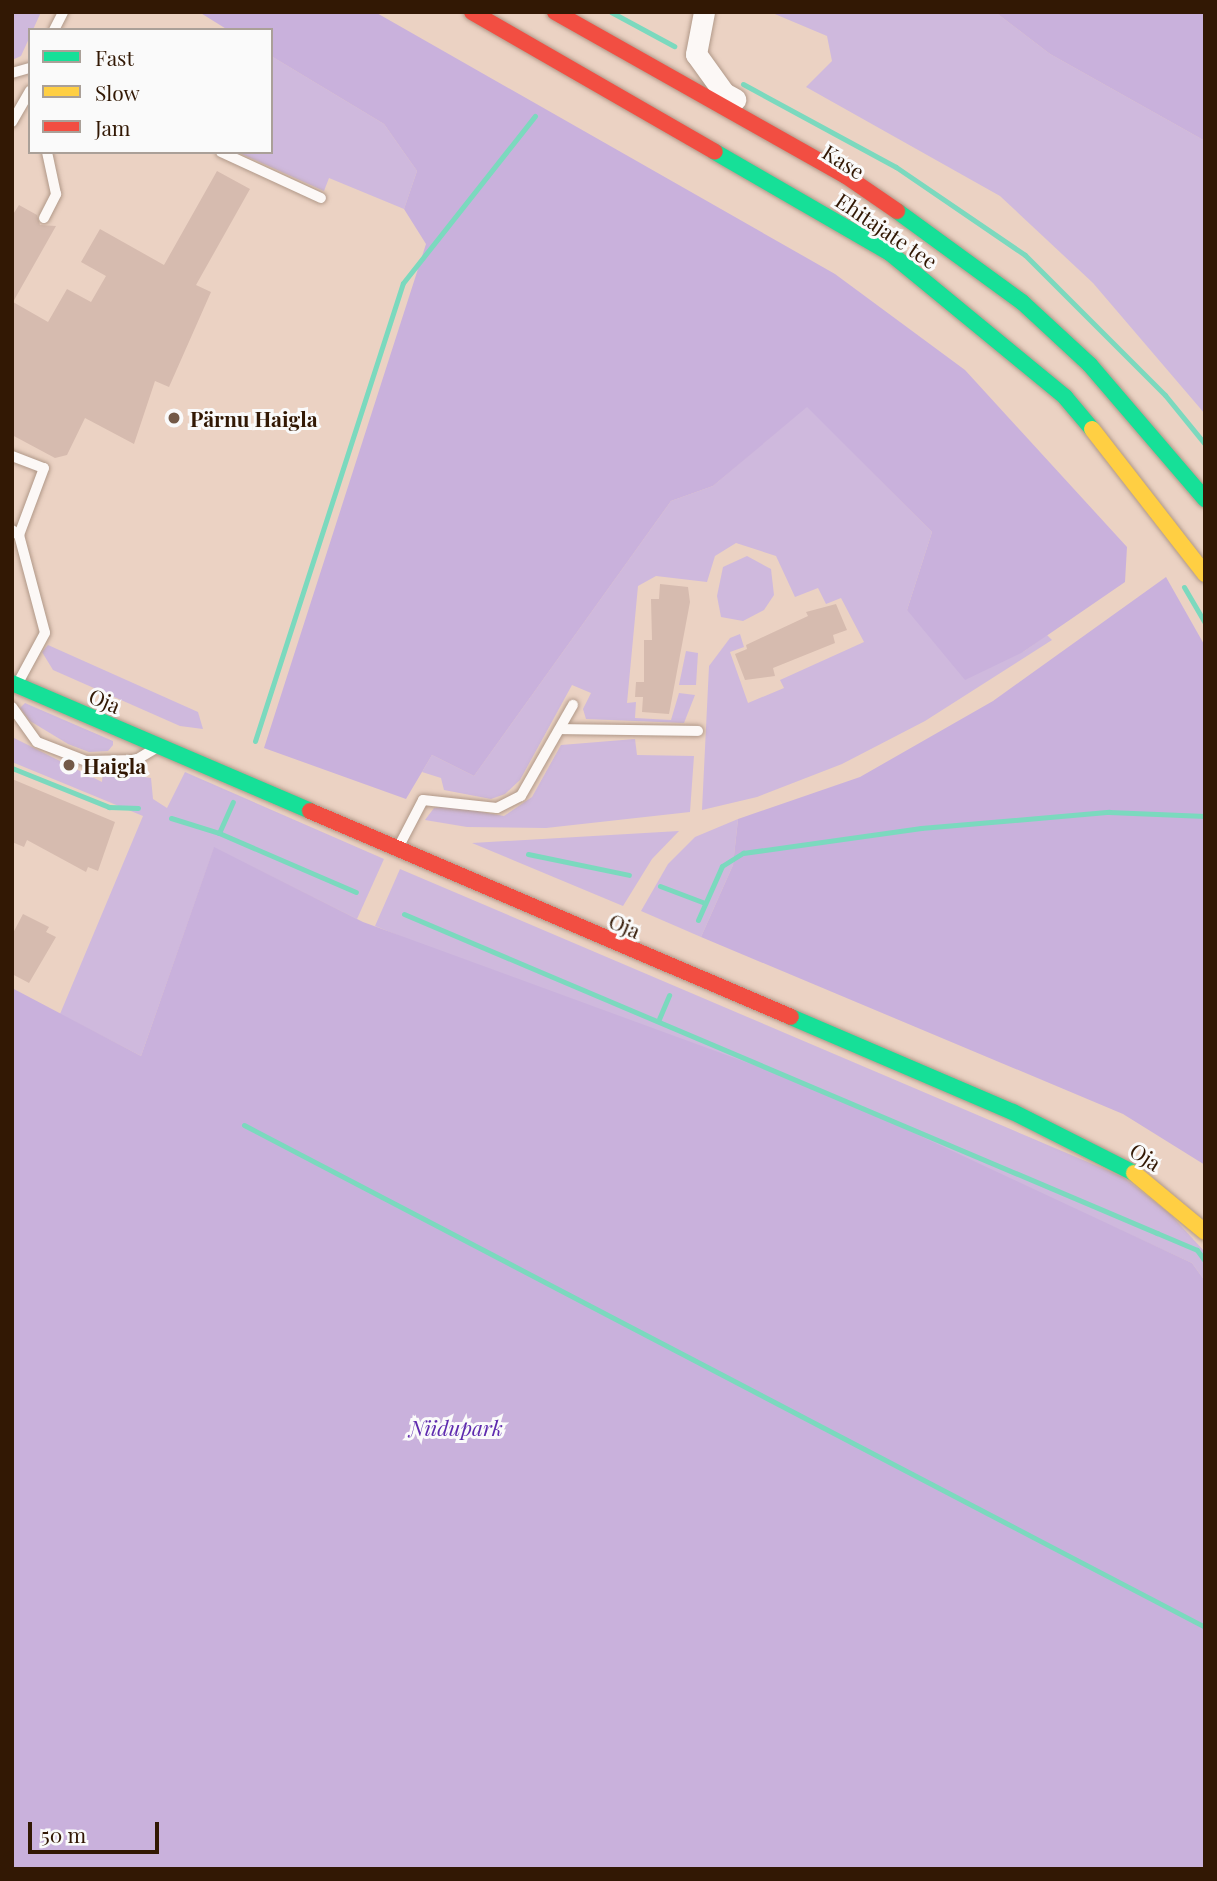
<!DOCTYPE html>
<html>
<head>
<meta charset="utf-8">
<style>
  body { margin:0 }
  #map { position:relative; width:1217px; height:1881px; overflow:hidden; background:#ebd2c3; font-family:"Playfair Display",serif }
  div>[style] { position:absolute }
  .green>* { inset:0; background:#cfb9dd }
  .forest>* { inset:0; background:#c9b1dc }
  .stream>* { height:5px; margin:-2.5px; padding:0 2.5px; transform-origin:2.5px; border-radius:2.5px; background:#7bd9be }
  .building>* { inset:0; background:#d6bbaf }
  .roads { filter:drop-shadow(0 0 2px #b09888) drop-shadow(0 0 2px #b09888) }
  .lane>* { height:10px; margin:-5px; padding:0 5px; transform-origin:5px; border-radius:5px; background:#fcf8f6 }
  .street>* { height:21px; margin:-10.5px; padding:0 10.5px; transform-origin:10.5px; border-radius:10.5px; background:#fcf8f6 }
  .fast>* { height:16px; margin:-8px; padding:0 8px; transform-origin:8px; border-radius:8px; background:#16e098 }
  .slow>* { height:16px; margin:-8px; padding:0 8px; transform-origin:8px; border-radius:8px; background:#ffcf43 }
  .jam>* { height:16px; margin:-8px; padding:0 8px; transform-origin:8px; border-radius:8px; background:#f24e42 }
  .dots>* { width:19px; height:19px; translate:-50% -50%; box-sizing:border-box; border:4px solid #fafafa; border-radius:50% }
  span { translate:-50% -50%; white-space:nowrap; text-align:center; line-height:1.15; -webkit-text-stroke:6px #fafafa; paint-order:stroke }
  .street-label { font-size:21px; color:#321804 }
  .poi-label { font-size:21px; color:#321804; font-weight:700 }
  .left { translate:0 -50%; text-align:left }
  .park-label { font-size:21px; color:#5e2aae; font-style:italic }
  .frame { position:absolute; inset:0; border:14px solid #321804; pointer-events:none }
  .legend { position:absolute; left:28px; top:28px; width:245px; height:126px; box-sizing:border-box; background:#fafafa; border:2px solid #aaa098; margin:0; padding:9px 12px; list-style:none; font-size:21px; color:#321804 }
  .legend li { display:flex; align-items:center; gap:14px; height:35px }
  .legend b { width:35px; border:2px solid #aaa098 }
  .scale { position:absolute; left:28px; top:1822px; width:131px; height:32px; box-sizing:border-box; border:4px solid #321804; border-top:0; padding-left:9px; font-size:21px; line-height:24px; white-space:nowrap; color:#321804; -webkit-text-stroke:5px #fafafa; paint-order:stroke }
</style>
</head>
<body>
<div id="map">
  <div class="green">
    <div style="clip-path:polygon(12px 12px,41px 12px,21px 56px,12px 60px)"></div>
    <div style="clip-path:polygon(770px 12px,995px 12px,1050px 54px,1205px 141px,1205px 414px,1093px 283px,1000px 196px,806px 87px,832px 61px,827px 36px)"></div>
    <div style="clip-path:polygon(271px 56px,384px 124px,417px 171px,404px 209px,329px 178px,324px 191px,237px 152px,271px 152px)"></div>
    <div style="clip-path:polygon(807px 406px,932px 532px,907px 610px,1023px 652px,1047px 635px,1052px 640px,925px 721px,842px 764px,757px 797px,702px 810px,709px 666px,730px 638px,740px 634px,744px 647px,730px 652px,748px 703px,784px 688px,780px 680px,864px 642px,841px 598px,826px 604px,818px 588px,795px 597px,776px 556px,736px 543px,715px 556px,707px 582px,656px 576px,638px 586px,627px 703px,636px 702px,635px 718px,671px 720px,679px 693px,695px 695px,684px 723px,586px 719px,583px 709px,591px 693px,572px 685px,520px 780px,505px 794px,491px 799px,444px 790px,441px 778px,422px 772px,432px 755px,474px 776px,671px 501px,713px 486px)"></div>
    <div style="clip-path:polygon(747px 556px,771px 569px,774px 595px,764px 610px,743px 621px,721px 617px,717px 596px,723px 567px)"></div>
    <div style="clip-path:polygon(48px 645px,198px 712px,203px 729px,180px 726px,53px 670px,42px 652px)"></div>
    <div style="clip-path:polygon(686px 651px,698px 653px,696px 685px,679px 685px)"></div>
    <div style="clip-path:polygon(25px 703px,113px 741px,113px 745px,108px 751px,89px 752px,68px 744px,30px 721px,20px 708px)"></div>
    <div style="clip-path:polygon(12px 737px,102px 782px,103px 771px,151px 778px,153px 799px,167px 808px,185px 772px,384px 859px,357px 919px,214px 848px,141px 1056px,60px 1014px,143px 816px,12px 762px)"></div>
    <div style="clip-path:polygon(635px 739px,637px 755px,694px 756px,690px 812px,546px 828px,467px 827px,425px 820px,434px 808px,449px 806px,504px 816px,532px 797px,561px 745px)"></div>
    <div style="clip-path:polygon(738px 819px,733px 865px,701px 937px,641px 911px,668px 864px,695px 837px)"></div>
    <div style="clip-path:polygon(679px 831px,652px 859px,623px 906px,472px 843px)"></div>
    <div style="clip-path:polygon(400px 869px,1123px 1177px,1170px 1214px,1205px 1252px,1205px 1281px,1192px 1263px,1070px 1207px,375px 926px)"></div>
  </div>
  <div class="forest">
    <div style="clip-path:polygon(199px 12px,375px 12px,835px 274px,965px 370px,1127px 547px,1125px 582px,1023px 652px,965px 680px,907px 610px,932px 532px,807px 407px,713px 486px,671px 501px,474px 776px,432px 755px,406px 799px,264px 748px,426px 244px,404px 209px,417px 171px,384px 124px,271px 56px,271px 30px,228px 30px)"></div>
    <div style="clip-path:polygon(995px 12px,1205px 12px,1205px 141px,1050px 54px)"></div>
    <div style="clip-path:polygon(1166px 577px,1205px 646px,1205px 1165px,1123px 1114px,701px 937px,733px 865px,738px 819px,860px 777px,993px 701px)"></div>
    <div style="clip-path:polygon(214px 847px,363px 922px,822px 1090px,1192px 1263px,1205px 1281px,1205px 1869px,12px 1869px,12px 988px,141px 1056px)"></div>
  </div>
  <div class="stream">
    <div style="left:611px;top:12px;width:72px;rotate:28.4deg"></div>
    <div style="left:743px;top:84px;width:174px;rotate:28.5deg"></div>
    <div style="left:896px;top:167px;width:156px;rotate:34.3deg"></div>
    <div style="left:1025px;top:255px;width:198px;rotate:45deg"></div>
    <div style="left:1165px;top:395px;width:63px;rotate:50.8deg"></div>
    <div style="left:1184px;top:587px;width:42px;rotate:59.7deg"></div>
    <div style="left:255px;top:741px;width:481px;rotate:-72.1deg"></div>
    <div style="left:403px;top:283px;width:213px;rotate:-51.7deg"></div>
    <div style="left:12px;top:768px;width:105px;rotate:21.9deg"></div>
    <div style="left:109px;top:807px;width:29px;rotate:2deg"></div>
    <div style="left:171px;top:818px;width:50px;rotate:17.4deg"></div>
    <div style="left:219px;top:833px;width:149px;rotate:23.3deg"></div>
    <div style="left:219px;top:833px;width:34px;rotate:-66deg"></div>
    <div style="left:528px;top:854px;width:103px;rotate:11.7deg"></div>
    <div style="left:660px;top:886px;width:48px;rotate:20.7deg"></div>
    <div style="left:404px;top:914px;width:818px;rotate:22.96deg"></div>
    <div style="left:1157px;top:1233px;width:43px;rotate:23deg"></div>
    <div style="left:1197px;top:1250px;width:14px;rotate:54deg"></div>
    <div style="left:698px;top:920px;width:59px;rotate:-66deg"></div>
    <div style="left:722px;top:866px;width:25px;rotate:-32deg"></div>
    <div style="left:743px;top:853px;width:180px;rotate:-8deg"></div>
    <div style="left:921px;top:828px;width:189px;rotate:-4.9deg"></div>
    <div style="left:1109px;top:812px;width:96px;rotate:2.4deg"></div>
    <div style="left:659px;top:1019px;width:26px;rotate:-67deg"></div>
    <div style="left:244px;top:1125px;width:1084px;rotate:27.58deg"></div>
  </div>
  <div class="building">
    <div style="clip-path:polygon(217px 171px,250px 189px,196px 285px,211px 292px,169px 387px,155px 381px,134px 444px,85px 418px,67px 455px,55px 458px,12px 435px,12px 216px,19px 205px,37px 215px,40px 225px,56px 226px,13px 302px,48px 322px,67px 289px,91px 302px,106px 276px,81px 262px,100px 229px,164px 265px)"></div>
    <div style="clip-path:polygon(660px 584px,688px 587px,690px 602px,669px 714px,642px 712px,643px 697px,635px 697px,636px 682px,644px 682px,644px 640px,652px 640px,651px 599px,659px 599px)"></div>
    <div style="clip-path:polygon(836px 604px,847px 630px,833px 635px,835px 643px,773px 668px,775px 676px,745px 680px,735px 654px,747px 649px,746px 645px,808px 616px,806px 612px)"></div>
    <div style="clip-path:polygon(12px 779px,115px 822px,98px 871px,88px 867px,86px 872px,27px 840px,24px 847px,12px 842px)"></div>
    <div style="clip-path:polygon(23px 914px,49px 927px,46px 932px,56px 937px,29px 983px,12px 974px,12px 935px)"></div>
  </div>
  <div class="roads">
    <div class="lane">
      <div style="left:54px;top:30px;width:20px;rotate:-63deg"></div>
      <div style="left:12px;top:73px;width:19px;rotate:-16deg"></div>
      <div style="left:12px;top:122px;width:36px;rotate:-60deg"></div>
      <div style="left:221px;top:152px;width:110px;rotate:24.7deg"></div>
      <div style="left:44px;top:218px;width:27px;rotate:-63deg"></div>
      <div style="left:56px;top:194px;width:43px;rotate:-102.1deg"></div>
      <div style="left:12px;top:456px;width:34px;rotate:21deg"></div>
      <div style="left:44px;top:468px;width:72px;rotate:110.5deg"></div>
      <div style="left:12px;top:530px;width:9px;rotate:36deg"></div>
      <div style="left:19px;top:535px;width:101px;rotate:75.1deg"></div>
      <div style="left:45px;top:633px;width:57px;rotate:118.4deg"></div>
      <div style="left:12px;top:707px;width:43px;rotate:54.5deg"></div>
      <div style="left:37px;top:742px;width:53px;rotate:21.2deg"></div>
      <div style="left:86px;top:761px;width:50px;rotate:-1.1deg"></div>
      <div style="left:136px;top:760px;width:23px;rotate:-31deg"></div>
      <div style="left:560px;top:729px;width:138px;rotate:0.8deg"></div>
      <div style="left:398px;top:848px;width:54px;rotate:-62.5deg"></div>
      <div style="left:423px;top:800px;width:74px;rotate:6.2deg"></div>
      <div style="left:497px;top:808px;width:27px;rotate:-27deg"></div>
      <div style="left:521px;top:796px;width:105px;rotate:-60.3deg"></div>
    </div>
    <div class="street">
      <div style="left:704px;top:12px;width:43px;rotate:100.8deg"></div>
      <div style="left:696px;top:54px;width:48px;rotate:54.3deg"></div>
      <div style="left:724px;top:93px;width:13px;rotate:29deg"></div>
    </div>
    <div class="fast">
      <div style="left:715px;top:152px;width:202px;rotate:30deg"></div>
      <div style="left:890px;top:253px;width:227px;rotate:39.4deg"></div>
      <div style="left:1065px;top:397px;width:42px;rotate:49.8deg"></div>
      <div style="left:897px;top:211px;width:155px;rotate:36.1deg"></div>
      <div style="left:1022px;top:302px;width:93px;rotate:42.8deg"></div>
      <div style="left:1090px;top:365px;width:177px;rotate:49.4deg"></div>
      <div style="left:12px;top:683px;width:324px;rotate:23.2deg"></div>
      <div style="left:791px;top:1017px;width:241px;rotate:23.2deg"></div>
      <div style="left:1013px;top:1112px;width:136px;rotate:26.8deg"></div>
    </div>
    <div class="slow">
      <div style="left:1092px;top:429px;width:184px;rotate:52.1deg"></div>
      <div style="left:1134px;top:1173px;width:92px;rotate:39.7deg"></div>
    </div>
    <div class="jam">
      <div style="left:472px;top:12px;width:280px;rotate:29.9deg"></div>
      <div style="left:555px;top:12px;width:334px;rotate:29.4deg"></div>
      <div style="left:846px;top:176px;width:62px;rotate:34.5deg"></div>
      <div style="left:310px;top:811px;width:523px;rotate:23.18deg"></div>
    </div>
  </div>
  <div class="dots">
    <div style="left:174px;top:418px;background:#735947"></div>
    <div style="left:69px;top:765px;background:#735947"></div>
  </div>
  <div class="street-label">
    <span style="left:844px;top:161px;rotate:32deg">Kase</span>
    <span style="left:887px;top:230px;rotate:34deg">Ehitajate tee</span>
    <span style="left:105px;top:700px;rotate:23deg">Oja</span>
    <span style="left:625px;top:925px;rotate:23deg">Oja</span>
    <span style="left:1146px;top:1156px;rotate:33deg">Oja</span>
  </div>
  <div class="poi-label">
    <span class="left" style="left:190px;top:418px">Pärnu Haigla</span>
    <span class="left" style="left:83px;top:765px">Haigla</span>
  </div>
  <div class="park-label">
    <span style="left:456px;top:1427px">Niidupark</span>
  </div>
  <div class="frame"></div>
  <ul class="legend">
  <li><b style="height:9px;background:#16e098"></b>Fast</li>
  <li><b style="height:9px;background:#ffcf43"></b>Slow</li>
  <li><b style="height:9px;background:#f24e42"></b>Jam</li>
  </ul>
  <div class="scale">50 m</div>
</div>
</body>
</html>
